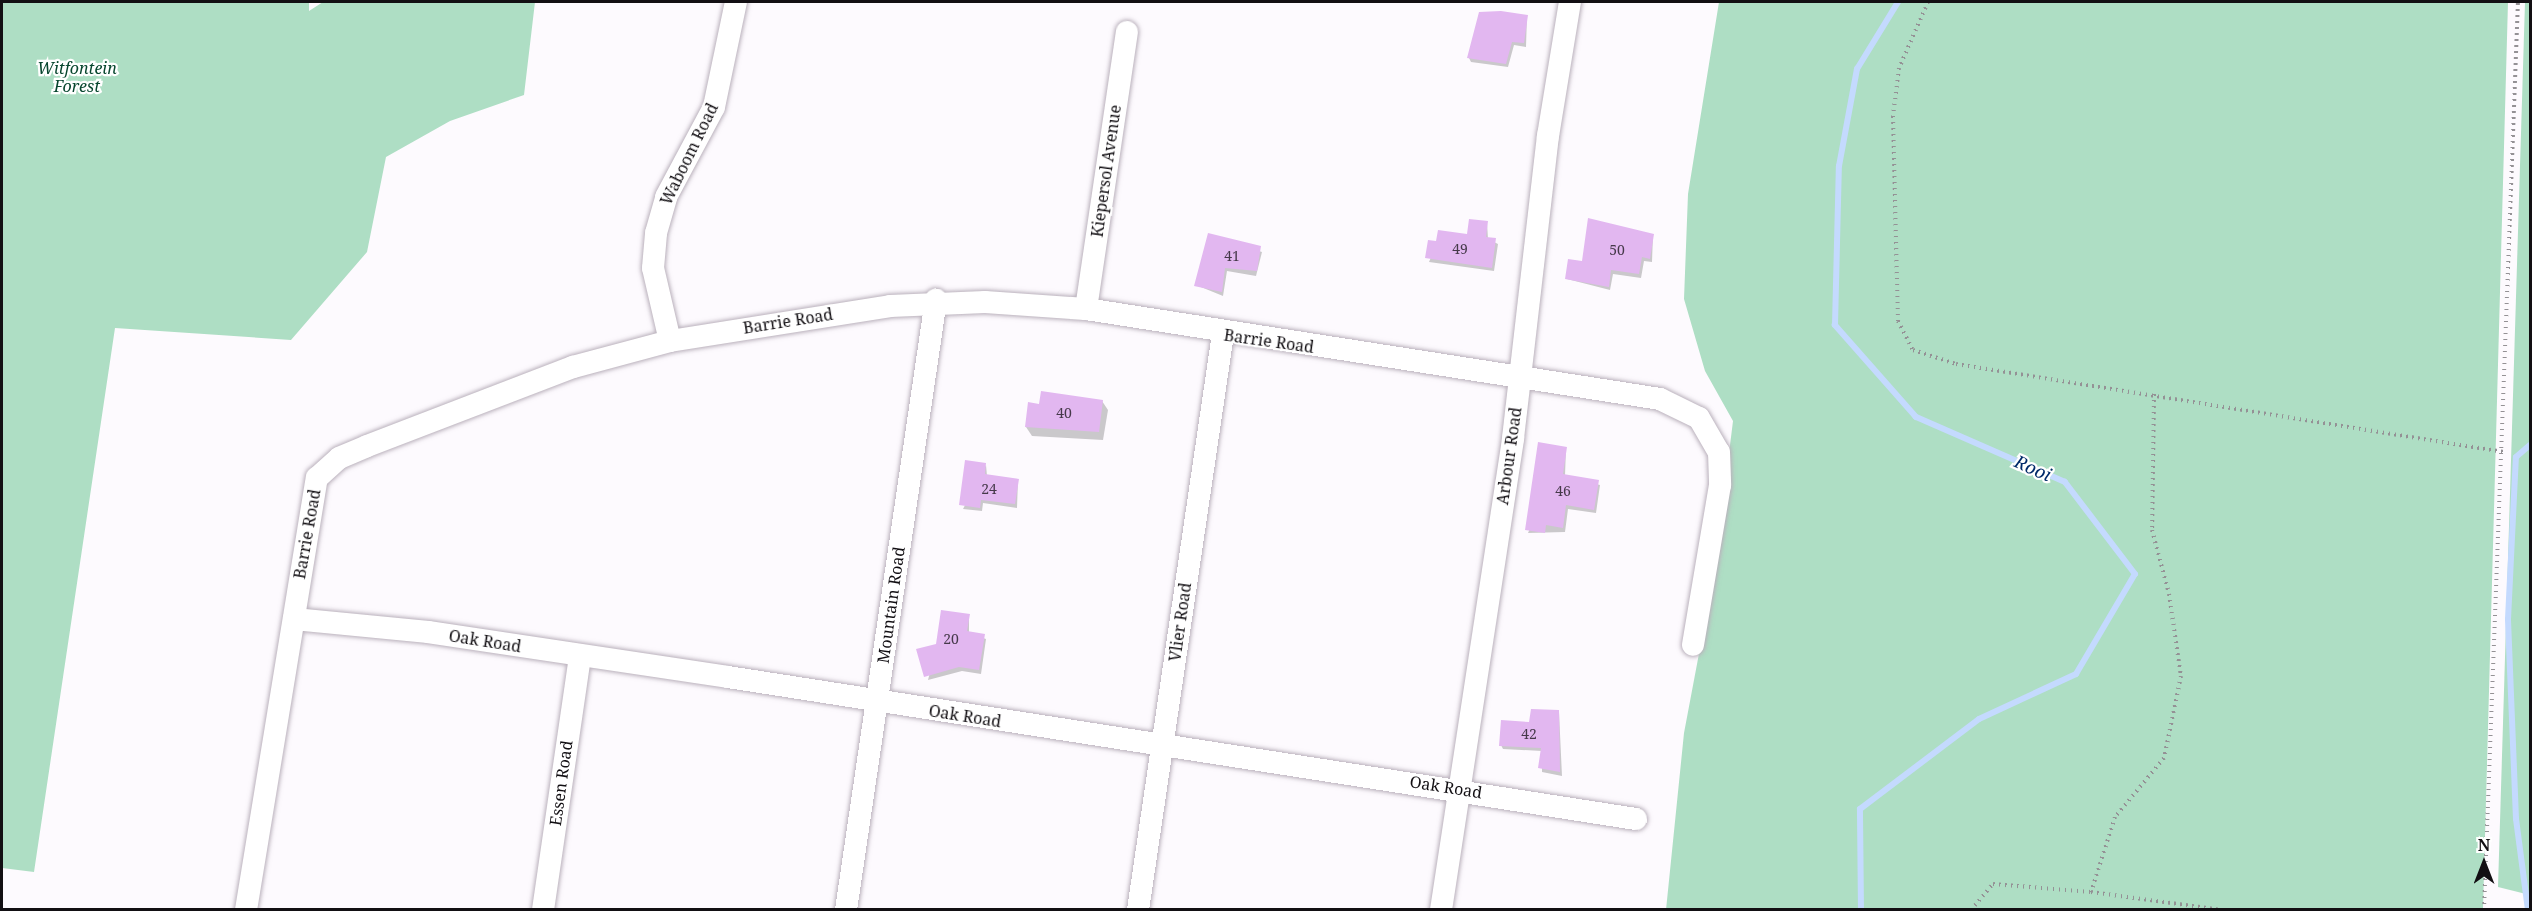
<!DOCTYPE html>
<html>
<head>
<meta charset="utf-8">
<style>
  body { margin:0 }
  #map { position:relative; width:2532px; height:911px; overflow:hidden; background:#fdfafe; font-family:"Noto Serif",serif }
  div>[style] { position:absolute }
  .green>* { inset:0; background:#aedec4 }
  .shadow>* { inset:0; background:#0003 }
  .stream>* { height:6px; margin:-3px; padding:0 3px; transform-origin:3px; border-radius:3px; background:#c4dafe }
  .building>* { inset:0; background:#e2b7f0 }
  .path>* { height:4px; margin-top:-2px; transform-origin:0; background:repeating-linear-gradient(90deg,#949195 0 1.5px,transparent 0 6px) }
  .roads { filter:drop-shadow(0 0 2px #bab1bc) drop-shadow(0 0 2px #bab1bc) }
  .minor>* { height:22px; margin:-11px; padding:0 11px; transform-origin:11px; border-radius:11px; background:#fff }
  span { translate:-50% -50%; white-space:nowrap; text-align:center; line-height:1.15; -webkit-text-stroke:4.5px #fff; paint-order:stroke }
  .number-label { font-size:14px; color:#46394a }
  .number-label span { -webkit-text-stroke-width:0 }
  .park-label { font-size:16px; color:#07462e; font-style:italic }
  .street-label { font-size:16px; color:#120f13 }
  .water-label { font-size:18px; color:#002969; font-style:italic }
  .frame { position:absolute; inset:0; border:3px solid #120f13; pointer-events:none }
  .north { position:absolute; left:2454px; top:833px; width:60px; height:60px; -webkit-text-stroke:4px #fff; paint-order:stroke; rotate:0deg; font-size:16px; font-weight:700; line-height:24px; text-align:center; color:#120f13 }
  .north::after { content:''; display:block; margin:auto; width:21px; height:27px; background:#120f13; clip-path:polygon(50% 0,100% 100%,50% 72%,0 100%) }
</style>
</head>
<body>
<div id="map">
  <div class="green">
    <div style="clip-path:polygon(2px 2px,309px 2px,309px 11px,323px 2px,535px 2px,524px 95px,450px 121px,386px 157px,367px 252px,291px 340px,115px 328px,34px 872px,2px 868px)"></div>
    <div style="clip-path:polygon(1719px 2px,2508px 2px,2483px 909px,1666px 910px,1684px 733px,1714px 574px,1733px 421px,1705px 371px,1684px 299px,1688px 194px)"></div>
    <div style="clip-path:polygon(2525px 2px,2530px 2px,2530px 895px,2498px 887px)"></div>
  </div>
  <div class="shadow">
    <div style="clip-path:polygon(1527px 16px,1526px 47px,1514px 45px,1508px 67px,1471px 62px,1469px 58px)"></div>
    <div style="clip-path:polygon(1487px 223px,1488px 239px,1498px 244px,1494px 271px,1429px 262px,1437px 243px,1468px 235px)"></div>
    <div style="clip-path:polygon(1209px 235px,1262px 252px,1256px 276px,1227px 271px,1223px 296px,1196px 285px)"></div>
    <div style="clip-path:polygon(1653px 235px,1652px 262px,1644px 261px,1641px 278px,1613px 274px,1610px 290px,1567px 279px,1583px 263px)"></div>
    <div style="clip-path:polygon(1102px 401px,1108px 410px,1103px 440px,1032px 436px,1026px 427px,1041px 405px)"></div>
    <div style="clip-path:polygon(1566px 448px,1565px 476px,1600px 485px,1596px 513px,1568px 509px,1565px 532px,1528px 533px)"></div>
    <div style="clip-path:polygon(986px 465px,987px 476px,1018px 480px,1017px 508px,983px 503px,982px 511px,963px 509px)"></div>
    <div style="clip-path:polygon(969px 616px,969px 633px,986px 639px,981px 674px,962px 671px,928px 680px,937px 645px)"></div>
    <div style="clip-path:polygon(1559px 712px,1562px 776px,1542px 772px,1542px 751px,1503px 749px,1501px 745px,1530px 723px)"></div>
  </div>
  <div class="stream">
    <div style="left:1861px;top:910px;width:101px;rotate:-90.6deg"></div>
    <div style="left:1860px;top:809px;width:149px;rotate:-37.1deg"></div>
    <div style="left:1979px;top:719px;width:107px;rotate:-24.9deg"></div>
    <div style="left:2076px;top:674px;width:116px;rotate:-59.5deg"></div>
    <div style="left:2135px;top:574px;width:116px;rotate:-127.3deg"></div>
    <div style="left:2065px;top:482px;width:163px;rotate:-156.4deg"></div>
    <div style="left:1916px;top:417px;width:123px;rotate:-131.4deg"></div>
    <div style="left:1835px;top:325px;width:159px;rotate:-88.6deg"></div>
    <div style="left:1839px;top:166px;width:99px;rotate:-79.5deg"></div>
    <div style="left:1857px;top:69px;width:79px;rotate:-58.5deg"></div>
    <div style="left:2528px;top:910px;width:92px;rotate:-97.5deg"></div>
    <div style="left:2516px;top:819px;width:200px;rotate:-92.3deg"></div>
    <div style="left:2508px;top:619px;width:162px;rotate:-87.2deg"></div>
    <div style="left:2516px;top:457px;width:18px;rotate:-41deg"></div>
  </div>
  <div class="building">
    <div style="clip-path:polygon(1501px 11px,1528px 15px,1524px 43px,1512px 42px,1506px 64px,1467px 58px,1479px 12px)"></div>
    <div style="clip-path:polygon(1588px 218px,1654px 234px,1650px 259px,1642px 257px,1639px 274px,1611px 270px,1609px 287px,1565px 279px,1568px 259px,1582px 261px)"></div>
    <div style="clip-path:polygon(1469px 219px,1488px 221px,1486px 237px,1496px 238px,1492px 268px,1425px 258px,1428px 240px,1436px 241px,1438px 230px,1467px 234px)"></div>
    <div style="clip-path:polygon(1208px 233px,1261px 246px,1257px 271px,1225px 268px,1222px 292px,1194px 286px)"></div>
    <div style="clip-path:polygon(1041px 391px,1103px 400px,1099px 432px,1025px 427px,1028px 402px,1039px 404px)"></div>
    <div style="clip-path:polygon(1538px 442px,1567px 447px,1563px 474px,1599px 480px,1594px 510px,1566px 505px,1563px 528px,1546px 525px,1545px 533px,1525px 530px)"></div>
    <div style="clip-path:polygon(965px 460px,986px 463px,985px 474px,1019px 479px,1015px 504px,981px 500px,980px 508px,959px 505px)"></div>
    <div style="clip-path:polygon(941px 610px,970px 614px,967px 631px,985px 634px,979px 670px,959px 667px,924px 677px,916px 649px,936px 644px)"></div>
    <div style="clip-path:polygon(1531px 709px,1559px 710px,1560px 772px,1538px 768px,1541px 748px,1499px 746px,1501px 720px,1529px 722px)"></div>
  </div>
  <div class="path">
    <div style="left:1928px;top:2px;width:72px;rotate:113.7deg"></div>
    <div style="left:1899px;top:68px;width:48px;rotate:97.1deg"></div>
    <div style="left:1893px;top:116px;width:205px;rotate:88.6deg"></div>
    <div style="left:1898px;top:321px;width:33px;rotate:63deg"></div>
    <div style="left:1913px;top:350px;width:45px;rotate:18deg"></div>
    <div style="left:1956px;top:364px;width:555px;rotate:9.12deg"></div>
    <div style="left:2154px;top:394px;width:136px;rotate:90.8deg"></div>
    <div style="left:2152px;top:530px;width:66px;rotate:75.1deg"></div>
    <div style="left:2169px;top:594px;width:83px;rotate:81.7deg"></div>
    <div style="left:2181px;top:676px;width:84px;rotate:101.7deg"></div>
    <div style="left:2164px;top:758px;width:77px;rotate:129.7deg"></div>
    <div style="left:2115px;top:817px;width:79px;rotate:107.7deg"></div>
    <div style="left:2091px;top:892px;width:132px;rotate:7.8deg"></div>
    <div style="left:1971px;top:910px;width:34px;rotate:-50deg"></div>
    <div style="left:1993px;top:884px;width:98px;rotate:4.7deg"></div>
    <div style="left:2484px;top:910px;width:909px;rotate:-87.86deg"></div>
  </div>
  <div class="roads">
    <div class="minor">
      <div style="left:1086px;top:309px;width:280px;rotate:-81.6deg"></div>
      <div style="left:670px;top:341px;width:75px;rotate:-103.1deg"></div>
      <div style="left:653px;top:268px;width:35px;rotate:-85deg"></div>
      <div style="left:656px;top:233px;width:37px;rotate:-74deg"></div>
      <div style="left:666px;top:197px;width:102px;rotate:-61.9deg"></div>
      <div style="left:714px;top:107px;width:107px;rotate:-78.2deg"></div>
      <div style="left:294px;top:619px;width:135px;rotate:5.5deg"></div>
      <div style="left:428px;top:632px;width:303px;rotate:8.5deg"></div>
      <div style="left:728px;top:677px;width:919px;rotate:8.89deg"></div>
      <div style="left:246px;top:910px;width:438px;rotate:-80.7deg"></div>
      <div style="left:317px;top:478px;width:30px;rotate:-42deg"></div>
      <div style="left:339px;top:458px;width:30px;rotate:-23deg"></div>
      <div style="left:367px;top:446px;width:221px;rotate:-21deg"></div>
      <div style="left:573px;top:367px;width:100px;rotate:-15deg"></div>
      <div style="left:670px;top:341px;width:223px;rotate:-9deg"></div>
      <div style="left:890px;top:306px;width:95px;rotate:-2.4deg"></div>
      <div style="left:985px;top:302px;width:101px;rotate:4deg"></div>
      <div style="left:1086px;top:309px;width:581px;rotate:8.91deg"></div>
      <div style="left:1660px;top:399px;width:43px;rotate:26deg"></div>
      <div style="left:1699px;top:418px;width:39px;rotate:60deg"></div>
      <div style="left:1719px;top:452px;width:33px;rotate:88deg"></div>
      <div style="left:1720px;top:485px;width:162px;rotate:99.6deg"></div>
      <div style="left:543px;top:910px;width:257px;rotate:-81.7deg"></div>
      <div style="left:846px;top:910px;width:617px;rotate:-81.61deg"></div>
      <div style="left:1138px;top:910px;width:582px;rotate:-81.61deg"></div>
      <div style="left:1441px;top:910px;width:477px;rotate:-81.3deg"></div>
      <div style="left:1513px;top:438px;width:304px;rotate:-83.4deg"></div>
      <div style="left:1548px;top:136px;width:136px;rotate:-80.7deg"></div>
    </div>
  </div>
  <div class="number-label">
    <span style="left:1460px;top:249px">49</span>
    <span style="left:1617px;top:250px">50</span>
    <span style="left:1232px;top:256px">41</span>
    <span style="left:1064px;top:413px">40</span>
    <span style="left:989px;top:489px">24</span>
    <span style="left:1563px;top:491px">46</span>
    <span style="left:951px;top:639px">20</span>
    <span style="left:1529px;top:734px">42</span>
  </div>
  <div class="park-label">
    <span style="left:77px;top:77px">Witfontein<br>Forest</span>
  </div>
  <div class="street-label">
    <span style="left:689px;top:154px;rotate:-64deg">Waboom Road</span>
    <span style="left:1106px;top:171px;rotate:-82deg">Kiepersol Avenue</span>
    <span style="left:788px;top:321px;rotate:-9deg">Barrie Road</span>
    <span style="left:1269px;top:341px;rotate:8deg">Barrie Road</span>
    <span style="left:1509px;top:456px;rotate:-82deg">Arbour Road</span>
    <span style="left:307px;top:534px;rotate:-80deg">Barrie Road</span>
    <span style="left:891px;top:605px;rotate:-82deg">Mountain Road</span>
    <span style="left:1180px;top:622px;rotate:-82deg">Vlier Road</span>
    <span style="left:485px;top:641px;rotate:9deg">Oak Road</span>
    <span style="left:965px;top:716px;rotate:9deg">Oak Road</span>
    <span style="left:561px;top:783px;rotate:-82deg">Essen Road</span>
    <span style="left:1446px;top:787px;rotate:9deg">Oak Road</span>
  </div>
  <div class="water-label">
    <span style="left:2033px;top:468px;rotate:24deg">Rooi</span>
  </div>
  <div class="frame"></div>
  <div class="north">N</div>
</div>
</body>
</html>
